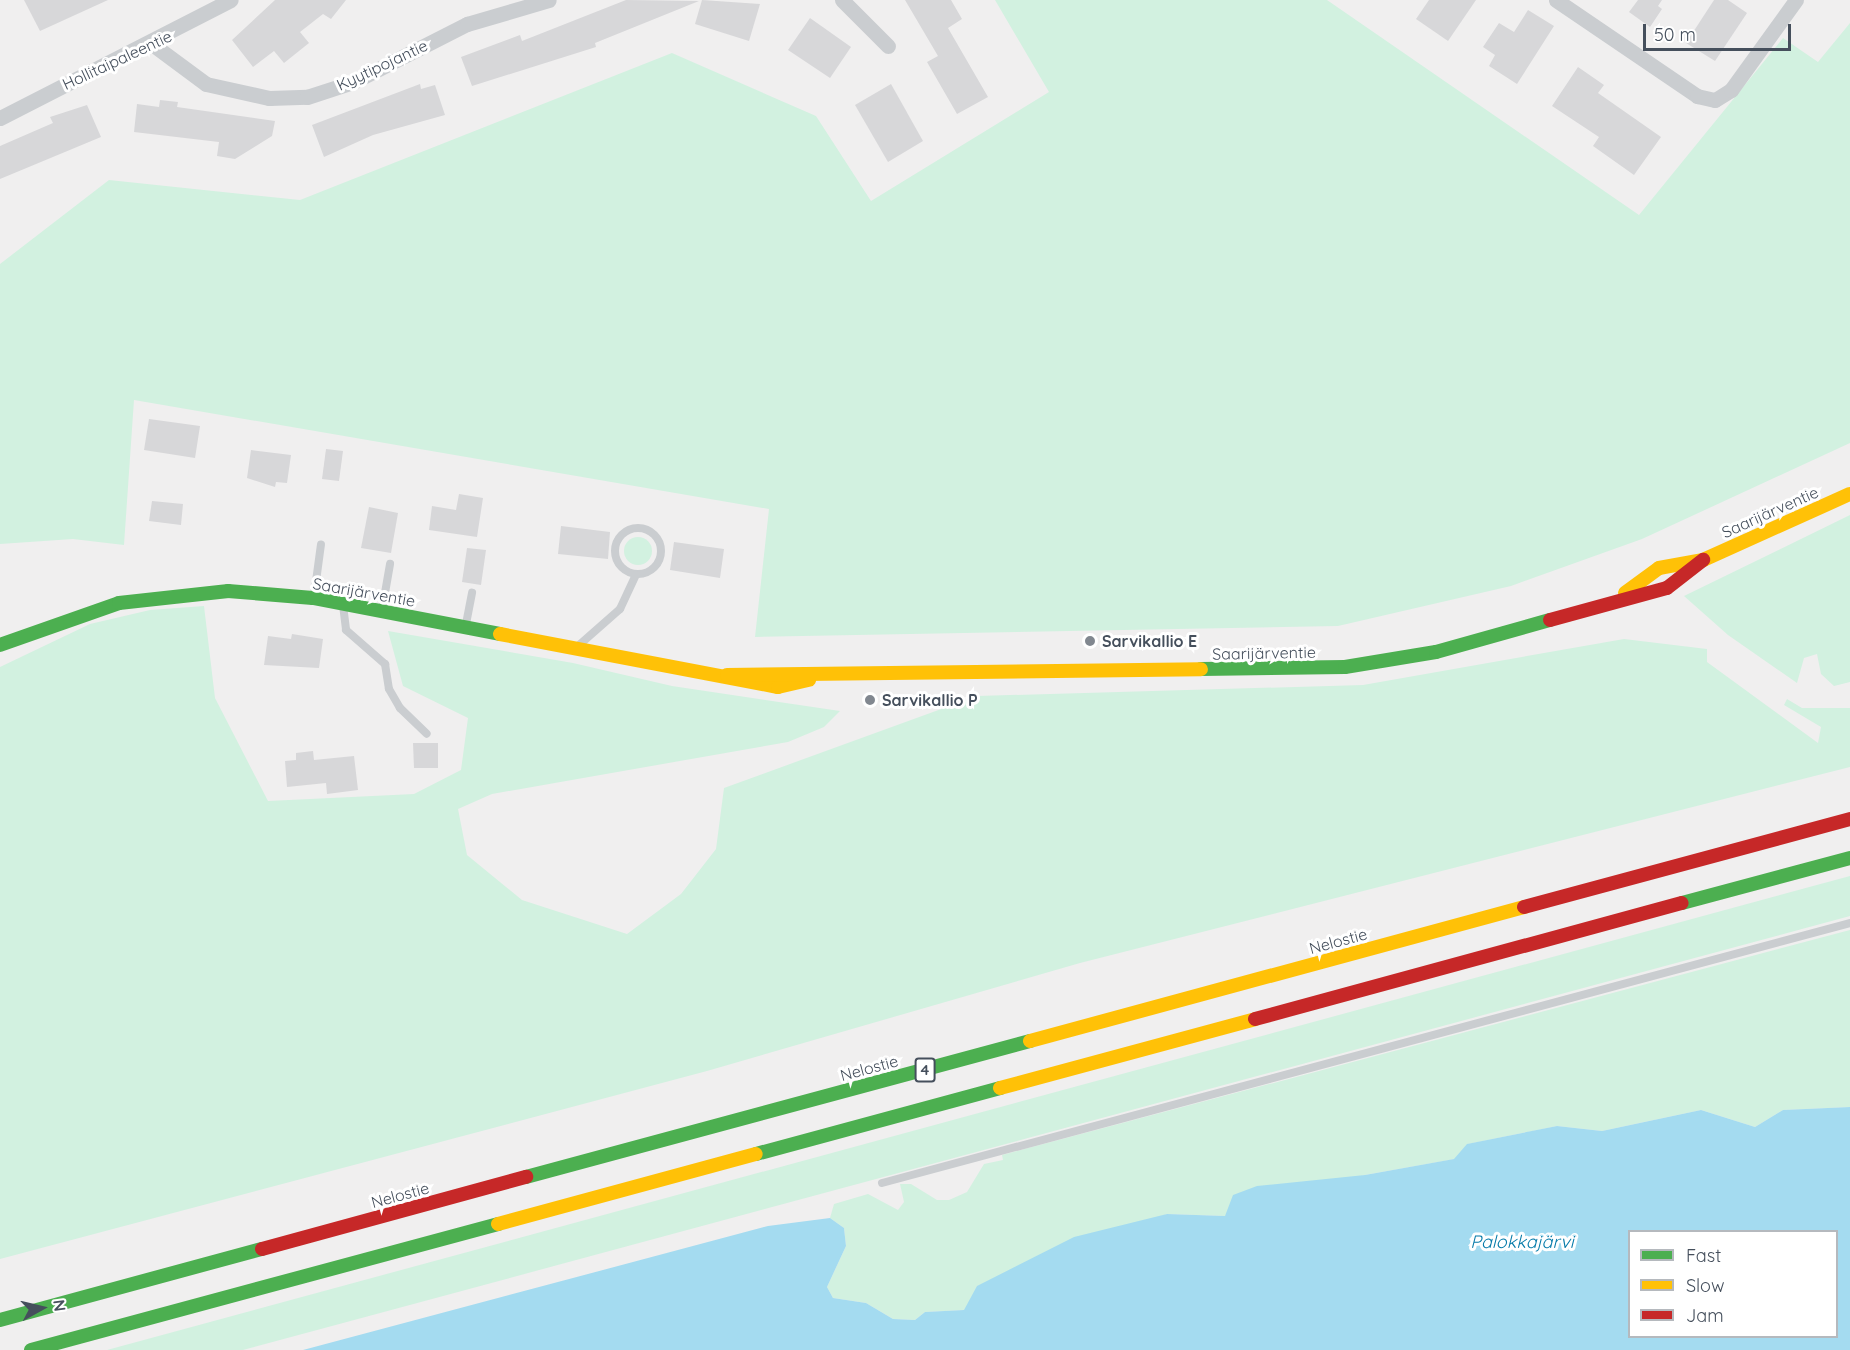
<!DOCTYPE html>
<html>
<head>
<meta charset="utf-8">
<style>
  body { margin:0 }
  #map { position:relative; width:1850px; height:1350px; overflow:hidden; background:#f0efef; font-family:Quicksand,sans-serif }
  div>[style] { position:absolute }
  .green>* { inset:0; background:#d2f1e0 }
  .round { border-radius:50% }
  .water>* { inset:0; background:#a4dbf0 }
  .building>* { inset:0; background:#d7d7d9 }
  .lane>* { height:8px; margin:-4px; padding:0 4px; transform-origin:4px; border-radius:4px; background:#cacdd0 }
  .lane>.ring { margin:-4px; padding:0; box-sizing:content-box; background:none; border:8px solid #cacdd0; border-radius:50% }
  .street>* { height:15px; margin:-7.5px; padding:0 7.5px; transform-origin:7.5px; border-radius:7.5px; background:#cacdd0 }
  .fast>* { height:14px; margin:-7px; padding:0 7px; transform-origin:7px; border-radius:7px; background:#4caf50 }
  .slow>* { height:14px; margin:-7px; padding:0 7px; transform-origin:7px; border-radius:7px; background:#ffc107 }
  .jam>* { height:14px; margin:-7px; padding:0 7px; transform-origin:7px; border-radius:7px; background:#c62828 }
  .dots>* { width:16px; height:16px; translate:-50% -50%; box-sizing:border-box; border:3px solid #fff; border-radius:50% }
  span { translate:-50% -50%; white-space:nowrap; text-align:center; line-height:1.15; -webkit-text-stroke:6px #fff; paint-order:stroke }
  .shield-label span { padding:2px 4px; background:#fff; border:2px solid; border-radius:4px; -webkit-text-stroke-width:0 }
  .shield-label { font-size:15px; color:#454f5c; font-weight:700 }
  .street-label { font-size:16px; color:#454f5c }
  .poi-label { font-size:16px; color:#454f5c; font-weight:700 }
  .left { translate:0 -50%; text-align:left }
  .water-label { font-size:18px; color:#047aa9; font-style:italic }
  .legend { position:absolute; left:1628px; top:1230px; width:210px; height:108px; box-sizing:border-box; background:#fff; border:2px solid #b5b9be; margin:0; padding:8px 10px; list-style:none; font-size:18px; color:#454f5c }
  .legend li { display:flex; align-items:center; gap:12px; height:30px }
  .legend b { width:30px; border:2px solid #b5b9be }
  .north { position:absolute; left:12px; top:1278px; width:60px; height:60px; -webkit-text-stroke:4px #fff; paint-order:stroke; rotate:82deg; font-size:16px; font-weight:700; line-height:24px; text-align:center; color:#454f5c }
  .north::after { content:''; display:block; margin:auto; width:21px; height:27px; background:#454f5c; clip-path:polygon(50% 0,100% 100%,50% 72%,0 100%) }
  .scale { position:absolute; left:1643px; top:24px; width:148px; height:27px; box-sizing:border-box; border:3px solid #454f5c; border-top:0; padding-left:8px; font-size:18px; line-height:21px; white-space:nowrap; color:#454f5c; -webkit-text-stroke:4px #fff; paint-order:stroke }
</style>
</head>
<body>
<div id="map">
  <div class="green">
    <div style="clip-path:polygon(995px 0,1327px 0,1639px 215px,1783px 38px,1818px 62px,1850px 23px,1850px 443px,1642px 539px,1511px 586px,1338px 626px,755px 637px,769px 509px,134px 400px,124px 545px,73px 539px,0 544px,0 264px,109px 180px,300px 200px,672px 53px,816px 116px,871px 201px,1049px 92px)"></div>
    <div style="clip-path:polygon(1850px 515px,1850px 682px,1834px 686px,1821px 674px,1817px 654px,1804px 658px,1797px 683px,1728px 635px,1684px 596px)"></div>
    <div class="round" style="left:624px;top:537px;width:28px;height:28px"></div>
    <div style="clip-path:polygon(204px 606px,215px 698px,268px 801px,414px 794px,461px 770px,468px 718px,403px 686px,388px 631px,573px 663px,672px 686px,840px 711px,824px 727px,788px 742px,492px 794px,458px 809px,467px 855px,522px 900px,627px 934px,681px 894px,716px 849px,724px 788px,977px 696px,1363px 685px,1624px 639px,1707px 649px,1707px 662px,1818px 743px,1821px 727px,1784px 705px,1787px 699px,1802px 708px,1850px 708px,1850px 767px,1080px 963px,707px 1071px,0 1259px,0 667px,90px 624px,150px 610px)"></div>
    <div style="clip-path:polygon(1850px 876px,1850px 916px,243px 1350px,107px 1350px)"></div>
    <div style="clip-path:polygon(1850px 930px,1850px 1107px,1783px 1110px,1755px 1127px,1701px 1110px,1602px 1131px,1557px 1126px,1468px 1144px,1455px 1159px,1365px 1175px,1225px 1216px,1167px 1214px,978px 1286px,965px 1310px,925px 1312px,915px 1320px,893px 1319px,866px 1303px,833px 1298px,827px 1287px,846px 1246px,844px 1228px,830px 1218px,834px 1204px,868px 1194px,898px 1210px,904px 1202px,900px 1184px,911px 1184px,937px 1200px,949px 1200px,967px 1192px,984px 1164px,1003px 1160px,1002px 1155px)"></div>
  </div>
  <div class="water">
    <div style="clip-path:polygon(evenodd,1850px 1107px,1850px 1350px,303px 1350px,768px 1226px,830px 1218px,844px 1228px,846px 1246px,827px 1287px,833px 1298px,866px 1303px,893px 1319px,915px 1320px,925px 1312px,964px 1310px,977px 1286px,1074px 1237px,1167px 1214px,1225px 1216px,1233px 1195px,1257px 1186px,1365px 1175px,1454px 1159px,1467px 1144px,1557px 1126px,1602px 1131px,1701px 1110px,1755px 1127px,1783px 1110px,1850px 1107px,1630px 1232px,1836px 1232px,1836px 1336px,1630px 1336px,1630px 1232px)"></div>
  </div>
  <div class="building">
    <div style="clip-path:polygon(24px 0,108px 0,40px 31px)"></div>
    <div style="clip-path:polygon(275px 0,346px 0,331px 19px,323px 14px,300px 32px,309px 43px,284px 63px,274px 51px,253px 67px,232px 40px)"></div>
    <div style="clip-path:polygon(626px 0,699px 1px,595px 43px,596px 47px,472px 86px,461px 57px,520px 35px,522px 41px)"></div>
    <div style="clip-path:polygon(702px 0,760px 4px,749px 41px,695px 24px)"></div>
    <div style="clip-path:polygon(905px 0,951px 0,962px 19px,948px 28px,988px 97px,957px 114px,927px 62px,938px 56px)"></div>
    <div style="clip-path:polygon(1429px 0,1476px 0,1448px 41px,1416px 19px)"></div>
    <div style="clip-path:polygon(1638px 0,1662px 0,1658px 6px,1662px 9px,1650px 27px,1629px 12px)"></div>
    <div style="clip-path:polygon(1714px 0,1728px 0,1747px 13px,1715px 61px,1686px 43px)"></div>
    <div style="clip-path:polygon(1528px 10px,1554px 26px,1517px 84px,1489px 66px,1495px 55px,1483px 47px,1499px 23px,1514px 32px)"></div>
    <div style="clip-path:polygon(810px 18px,851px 47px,830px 78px,788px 50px)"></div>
    <div style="clip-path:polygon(1578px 67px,1604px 85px,1598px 93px,1661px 137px,1634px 175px,1593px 146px,1599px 137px,1552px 106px)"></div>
    <div style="clip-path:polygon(420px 84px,421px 89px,435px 85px,445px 115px,373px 135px,324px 157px,312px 125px)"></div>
    <div style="clip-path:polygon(891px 84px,923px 141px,888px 162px,855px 105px)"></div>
    <div style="clip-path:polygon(160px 100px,178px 102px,177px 107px,275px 121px,272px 136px,235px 159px,217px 156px,219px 142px,134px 132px,137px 104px,159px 107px)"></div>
    <div style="clip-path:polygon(87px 105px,101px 137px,0 179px,0 146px,53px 123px,50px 117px)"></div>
    <div style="clip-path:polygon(149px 419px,200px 426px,195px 458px,144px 450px)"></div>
    <div style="clip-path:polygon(326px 449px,343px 451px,339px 481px,322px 479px)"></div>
    <div style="clip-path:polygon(251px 450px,291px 455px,287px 483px,276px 482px,275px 487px,247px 478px)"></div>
    <div style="clip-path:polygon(459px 494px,483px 498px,477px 537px,429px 530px,432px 506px,456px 510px)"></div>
    <div style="clip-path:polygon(152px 501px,183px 504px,181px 525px,149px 521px)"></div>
    <div style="clip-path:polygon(369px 507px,398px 513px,391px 553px,361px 548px)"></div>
    <div style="clip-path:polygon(561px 526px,610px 532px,608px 559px,558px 554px)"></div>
    <div style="clip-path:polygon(674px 542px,724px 549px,720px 578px,670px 570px)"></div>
    <div style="clip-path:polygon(467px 548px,486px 550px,481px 585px,462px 582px)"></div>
    <div style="clip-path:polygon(292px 634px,323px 639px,319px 668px,264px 665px,268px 636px,291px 639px)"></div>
    <div style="clip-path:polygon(413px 743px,438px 743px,438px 768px,414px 768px)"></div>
    <div style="clip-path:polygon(313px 751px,314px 760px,354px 756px,358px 790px,327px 794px,326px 783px,287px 787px,285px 761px,296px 760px,296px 753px)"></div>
  </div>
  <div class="lane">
    <div class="ring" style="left:615px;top:528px;width:38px;height:38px"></div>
    <div style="left:314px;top:596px;width:52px;rotate:-82.3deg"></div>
    <div style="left:343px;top:605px;width:25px;rotate:83deg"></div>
    <div style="left:346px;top:630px;width:52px;rotate:41.1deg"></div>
    <div style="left:385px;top:664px;width:25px;rotate:81deg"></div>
    <div style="left:389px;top:689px;width:22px;rotate:60deg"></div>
    <div style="left:400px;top:708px;width:37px;rotate:44deg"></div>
    <div style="left:382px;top:610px;width:47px;rotate:-80.1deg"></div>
    <div style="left:466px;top:624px;width:32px;rotate:-79deg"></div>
    <div style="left:578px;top:646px;width:56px;rotate:-41.4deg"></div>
    <div style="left:620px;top:609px;width:38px;rotate:-65deg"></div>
    <div style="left:882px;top:1183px;width:1002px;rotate:-15.03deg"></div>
  </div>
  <div class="street">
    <div style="left:842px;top:0;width:65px;rotate:45deg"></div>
    <div style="left:1556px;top:0;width:171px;rotate:34.2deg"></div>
    <div style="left:1697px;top:96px;width:18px;rotate:13deg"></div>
    <div style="left:1715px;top:100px;width:19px;rotate:-32deg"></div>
    <div style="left:1731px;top:90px;width:111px;rotate:-54.2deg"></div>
    <div style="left:152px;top:44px;width:67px;rotate:36.5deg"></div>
    <div style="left:206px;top:84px;width:65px;rotate:12.5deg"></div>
    <div style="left:269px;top:98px;width:38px;rotate:-2deg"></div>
    <div style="left:307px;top:97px;width:48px;rotate:-18.1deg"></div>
    <div style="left:353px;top:82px;width:128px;rotate:-27deg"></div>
    <div style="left:467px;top:24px;width:85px;rotate:-16.3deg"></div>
    <div style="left:0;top:118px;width:259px;rotate:-27.1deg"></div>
  </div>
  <div class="fast">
    <div style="left:0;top:645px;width:126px;rotate:-19.4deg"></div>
    <div style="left:119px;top:603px;width:110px;rotate:-6.3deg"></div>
    <div style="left:228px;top:591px;width:85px;rotate:4.7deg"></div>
    <div style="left:313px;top:598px;width:190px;rotate:10.9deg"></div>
    <div style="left:1201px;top:669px;width:144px;rotate:-0.8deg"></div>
    <div style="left:1345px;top:667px;width:92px;rotate:-9.4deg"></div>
    <div style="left:1436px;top:652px;width:118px;rotate:-15.7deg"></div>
    <div style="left:1682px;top:903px;width:174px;rotate:-15deg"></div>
    <div style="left:756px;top:1154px;width:253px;rotate:-15.1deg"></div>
    <div style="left:526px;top:1177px;width:522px;rotate:-15.1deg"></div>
    <div style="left:0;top:1320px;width:271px;rotate:-15.2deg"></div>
    <div style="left:31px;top:1350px;width:484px;rotate:-15.1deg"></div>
  </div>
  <div class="slow">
    <div style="left:1625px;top:593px;width:42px;rotate:-36.3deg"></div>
    <div style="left:1659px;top:568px;width:45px;rotate:-10.3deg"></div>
    <div style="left:1703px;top:560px;width:161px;rotate:-24.2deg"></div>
    <div style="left:500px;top:634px;width:283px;rotate:10.8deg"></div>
    <div style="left:778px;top:687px;width:32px;rotate:-13deg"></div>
    <div style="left:727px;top:675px;width:474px;rotate:-0.7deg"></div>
    <div style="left:1030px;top:1041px;width:512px;rotate:-15.18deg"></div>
    <div style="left:1000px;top:1088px;width:264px;rotate:-15.1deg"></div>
    <div style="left:498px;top:1224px;width:267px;rotate:-15.2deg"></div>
  </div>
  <div class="jam">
    <div style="left:1550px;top:620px;width:121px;rotate:-15.3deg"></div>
    <div style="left:1667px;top:588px;width:46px;rotate:-37.9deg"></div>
    <div style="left:1524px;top:907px;width:338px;rotate:-15.1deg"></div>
    <div style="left:1255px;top:1019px;width:442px;rotate:-15.2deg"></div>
    <div style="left:262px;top:1249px;width:274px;rotate:-15.3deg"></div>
  </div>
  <div class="dots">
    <div style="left:1090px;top:641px;background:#81878f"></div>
    <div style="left:870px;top:700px;background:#81878f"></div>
  </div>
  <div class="shield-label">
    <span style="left:925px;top:1070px">4</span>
  </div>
  <div class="street-label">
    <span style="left:117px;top:60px;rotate:-25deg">Hollitaipaleentie</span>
    <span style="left:382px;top:65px;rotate:-25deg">Kyytipojantie</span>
    <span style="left:1770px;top:512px;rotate:-24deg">Saarijärventie</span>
    <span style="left:364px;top:592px;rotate:10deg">Saarijärventie</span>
    <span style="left:1264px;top:653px;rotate:-1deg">Saarijärventie</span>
    <span style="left:1338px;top:941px;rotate:-15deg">Nelostie</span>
    <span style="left:869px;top:1068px;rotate:-15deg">Nelostie</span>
    <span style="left:400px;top:1195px;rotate:-15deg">Nelostie</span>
  </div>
  <div class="poi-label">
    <span class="left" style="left:1102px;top:641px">Sarvikallio E</span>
    <span class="left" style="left:882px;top:700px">Sarvikallio P</span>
  </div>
  <div class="water-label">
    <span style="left:1522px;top:1242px">Palokkajärvi</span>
  </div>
  <ul class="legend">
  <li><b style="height:8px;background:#4caf50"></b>Fast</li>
  <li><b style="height:8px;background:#ffc107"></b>Slow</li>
  <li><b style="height:8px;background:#c62828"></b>Jam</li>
  </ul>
  <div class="north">N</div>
  <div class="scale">50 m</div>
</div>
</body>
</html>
